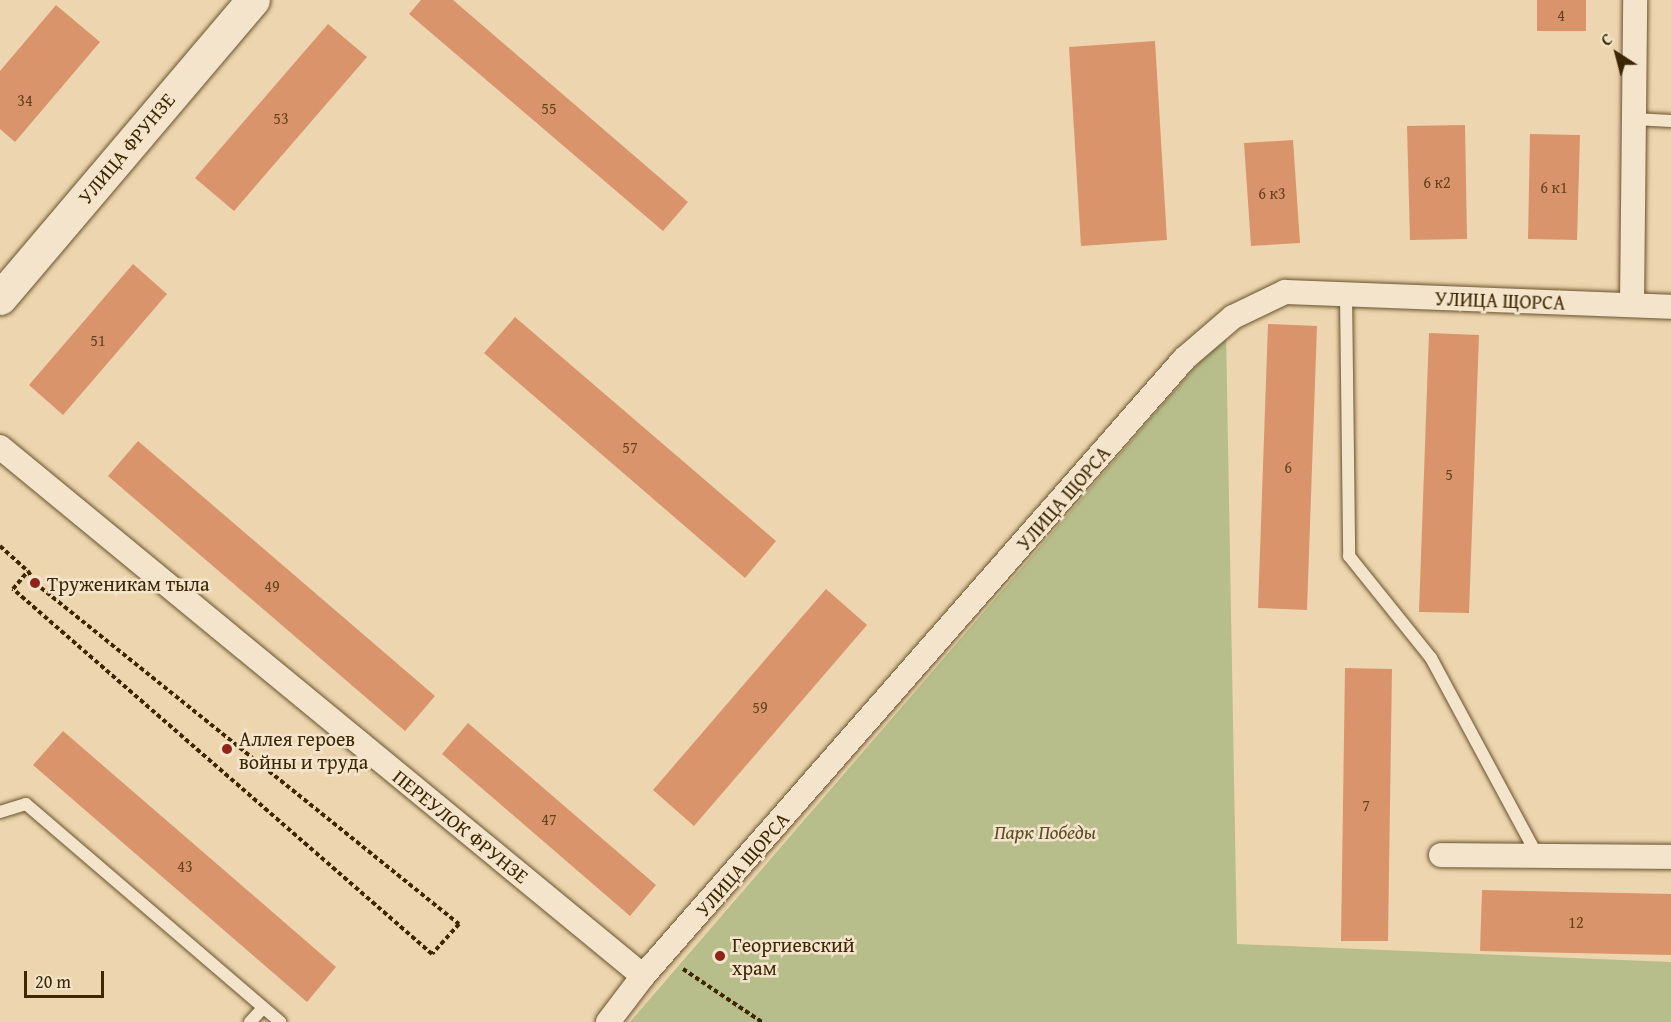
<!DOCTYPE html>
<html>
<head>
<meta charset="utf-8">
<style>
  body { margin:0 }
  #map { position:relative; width:1671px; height:1022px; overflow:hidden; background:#edd6af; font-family:"Gentium Book Plus",serif }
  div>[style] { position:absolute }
  .green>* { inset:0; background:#b8be8b }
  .building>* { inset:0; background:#d9946c }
  .path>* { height:4px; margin-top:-2px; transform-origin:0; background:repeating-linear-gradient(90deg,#3d2702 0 4.5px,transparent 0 7.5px) }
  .roads { filter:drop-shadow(0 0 2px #69532d) drop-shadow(0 0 2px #69532d) }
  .service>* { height:12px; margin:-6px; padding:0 6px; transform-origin:6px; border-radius:6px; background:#f3e4cb }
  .minor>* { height:24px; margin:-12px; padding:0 12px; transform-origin:12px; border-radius:12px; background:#f3e4cb }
  .secondary>* { height:33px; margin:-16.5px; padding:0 16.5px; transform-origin:16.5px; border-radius:16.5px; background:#f3e4cb }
  .dots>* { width:16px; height:16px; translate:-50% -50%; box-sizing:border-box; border:3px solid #f3e4cb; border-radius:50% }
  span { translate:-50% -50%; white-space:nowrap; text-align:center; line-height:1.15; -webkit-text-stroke:5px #f3e4cb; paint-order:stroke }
  .number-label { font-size:16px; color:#64421c }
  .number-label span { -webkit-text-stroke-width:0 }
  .street-label { font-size:20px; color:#3d2702 }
  .poi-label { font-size:20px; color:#3d2702 }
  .left { translate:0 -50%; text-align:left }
  .park-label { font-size:20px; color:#5c4d24; font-style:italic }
  .north { position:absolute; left:1587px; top:24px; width:60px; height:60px; -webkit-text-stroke:4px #f3e4cb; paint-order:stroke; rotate:324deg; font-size:16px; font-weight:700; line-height:24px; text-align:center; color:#3d2702 }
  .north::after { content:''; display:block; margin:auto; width:21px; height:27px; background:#3d2702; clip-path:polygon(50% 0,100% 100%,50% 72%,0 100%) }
  .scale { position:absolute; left:24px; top:971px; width:80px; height:27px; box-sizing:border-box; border:3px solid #3d2702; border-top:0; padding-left:8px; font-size:18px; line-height:21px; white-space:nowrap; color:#3d2702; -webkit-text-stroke:4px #f3e4cb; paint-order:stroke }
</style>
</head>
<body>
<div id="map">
  <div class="green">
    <div style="clip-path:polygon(1226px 331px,1237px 944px,1671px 962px,1671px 1022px,630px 1022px)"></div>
  </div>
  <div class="building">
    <div style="clip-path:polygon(421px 0,453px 0,688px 202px,663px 231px,409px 14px)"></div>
    <div style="clip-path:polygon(1537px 0,1586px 0,1586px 31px,1537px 31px)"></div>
    <div style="clip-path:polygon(56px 5px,100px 42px,15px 142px,0 129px,0 71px)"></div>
    <div style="clip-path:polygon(328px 24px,367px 57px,234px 211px,195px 178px)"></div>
    <div style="clip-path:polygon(1155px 41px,1167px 240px,1081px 246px,1069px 47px)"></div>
    <div style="clip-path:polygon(1465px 125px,1467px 239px,1410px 240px,1407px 126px)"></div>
    <div style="clip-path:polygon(1530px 134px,1580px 135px,1577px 240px,1528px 239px)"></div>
    <div style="clip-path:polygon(1293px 140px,1300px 243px,1251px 246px,1244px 143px)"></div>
    <div style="clip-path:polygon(133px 264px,167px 294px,63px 415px,29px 385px)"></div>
    <div style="clip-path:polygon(515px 317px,776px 541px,745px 578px,484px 353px)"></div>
    <div style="clip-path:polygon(1268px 324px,1317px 326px,1307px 610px,1258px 608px)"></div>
    <div style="clip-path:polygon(1429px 333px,1479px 335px,1469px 613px,1419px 612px)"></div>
    <div style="clip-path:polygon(138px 441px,435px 696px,405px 731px,108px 476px)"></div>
    <div style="clip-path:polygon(826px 589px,867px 625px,694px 826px,653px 790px)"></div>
    <div style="clip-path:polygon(1345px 668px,1392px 669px,1388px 941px,1341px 941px)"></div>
    <div style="clip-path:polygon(468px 723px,656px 885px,630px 916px,442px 754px)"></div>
    <div style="clip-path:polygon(63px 731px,336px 967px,307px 1002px,33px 765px)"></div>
    <div style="clip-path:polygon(1482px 890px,1671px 894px,1671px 955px,1480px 951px)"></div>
  </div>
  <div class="path">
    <div style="left:0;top:546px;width:38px;rotate:42deg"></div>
    <div style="left:28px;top:571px;width:14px;rotate:60deg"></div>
    <div style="left:35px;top:583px;width:544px;rotate:38.81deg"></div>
    <div style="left:459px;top:924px;width:40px;rotate:132deg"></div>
    <div style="left:432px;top:954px;width:556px;rotate:-138.94deg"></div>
    <div style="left:13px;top:589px;width:23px;rotate:-50deg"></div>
    <div style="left:683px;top:969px;width:95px;rotate:33.9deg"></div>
  </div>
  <div class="roads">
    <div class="service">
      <div style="left:1634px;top:119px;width:37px;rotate:3deg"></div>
      <div style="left:1346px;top:294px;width:262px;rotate:89.3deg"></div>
      <div style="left:1349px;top:556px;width:131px;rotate:51.2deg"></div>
      <div style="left:1431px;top:658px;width:224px;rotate:61.7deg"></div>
      <div style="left:0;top:812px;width:27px;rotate:-17deg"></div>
      <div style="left:26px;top:804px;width:335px;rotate:40.6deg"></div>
      <div style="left:250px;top:1022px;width:19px;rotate:-47deg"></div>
    </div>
    <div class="minor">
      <div style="left:1632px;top:305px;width:305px;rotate:-89.4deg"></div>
      <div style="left:0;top:447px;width:833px;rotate:39.44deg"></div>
      <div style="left:1441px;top:855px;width:230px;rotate:0.5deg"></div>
      <div style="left:608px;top:1022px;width:58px;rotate:-52.7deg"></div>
      <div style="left:643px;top:976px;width:821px;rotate:-48.75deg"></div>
      <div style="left:1184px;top:359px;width:65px;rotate:-40.6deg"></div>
      <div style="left:1233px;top:317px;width:58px;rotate:-25.7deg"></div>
      <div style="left:1285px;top:292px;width:386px;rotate:2.2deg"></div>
    </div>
    <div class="secondary">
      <div style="left:0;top:298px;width:391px;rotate:-49.7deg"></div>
    </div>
  </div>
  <div class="dots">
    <div style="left:35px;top:583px;background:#8f2418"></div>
    <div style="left:227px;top:749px;background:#8f2418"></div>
    <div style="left:720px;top:956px;background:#8f2418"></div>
  </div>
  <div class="number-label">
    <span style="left:1561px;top:15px">4</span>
    <span style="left:25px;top:100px">34</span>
    <span style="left:549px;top:108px">55</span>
    <span style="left:281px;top:118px">53</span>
    <span style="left:1437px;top:182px">6 к2</span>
    <span style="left:1554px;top:187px">6 к1</span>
    <span style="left:1272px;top:193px">6 к3</span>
    <span style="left:98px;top:340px">51</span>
    <span style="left:630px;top:447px">57</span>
    <span style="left:1288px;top:467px">6</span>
    <span style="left:1449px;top:474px">5</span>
    <span style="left:272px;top:586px">49</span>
    <span style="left:760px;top:707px">59</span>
    <span style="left:1366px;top:805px">7</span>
    <span style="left:549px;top:819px">47</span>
    <span style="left:185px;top:866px">43</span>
    <span style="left:1576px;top:922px">12</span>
  </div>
  <div class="street-label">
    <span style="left:126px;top:148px;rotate:-50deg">УЛИЦА ФРУНЗЕ</span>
    <span style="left:1500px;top:300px;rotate:2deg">УЛИЦА ЩОРСА</span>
    <span style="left:1063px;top:498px;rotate:-49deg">УЛИЦА ЩОРСА</span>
    <span style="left:461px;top:826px;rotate:39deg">ПЕРЕУЛОК ФРУНЗЕ</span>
    <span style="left:742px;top:864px;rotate:-49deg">УЛИЦА ЩОРСА</span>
  </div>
  <div class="poi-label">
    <span class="left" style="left:47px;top:583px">Труженикам тыла</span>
    <span class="left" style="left:239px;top:750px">Аллея героев<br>войны и труда</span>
    <span class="left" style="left:732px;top:956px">Георгиевский<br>храм</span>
  </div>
  <div class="park-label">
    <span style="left:1045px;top:831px">Парк Победы</span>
  </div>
  <div class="north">С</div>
  <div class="scale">20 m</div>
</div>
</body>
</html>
